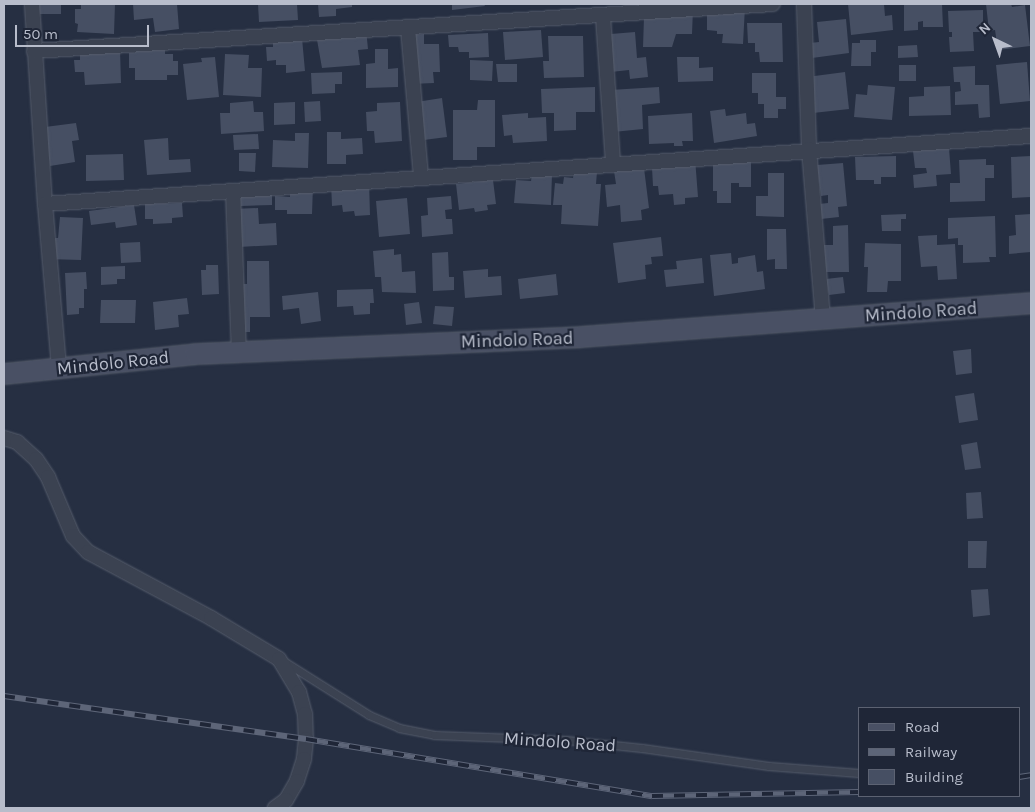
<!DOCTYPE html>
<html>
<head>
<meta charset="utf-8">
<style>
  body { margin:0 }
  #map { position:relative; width:1035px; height:812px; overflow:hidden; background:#262f42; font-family:Karla,sans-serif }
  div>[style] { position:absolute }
  .building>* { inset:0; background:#464f63 }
  .roads { filter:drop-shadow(0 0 1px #565d6c) drop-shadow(0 0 1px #565d6c) }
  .lane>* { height:7px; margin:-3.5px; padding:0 3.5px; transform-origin:3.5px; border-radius:3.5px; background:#3b4251 }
  .street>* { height:14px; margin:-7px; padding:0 7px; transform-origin:7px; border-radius:7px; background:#3b4251 }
  .secondary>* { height:20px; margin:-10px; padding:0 10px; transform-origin:10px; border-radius:10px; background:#495064 }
  .rail>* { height:5.5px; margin-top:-2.75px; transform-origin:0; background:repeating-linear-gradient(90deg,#1f2637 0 11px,#5d6578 0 22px); box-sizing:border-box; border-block:1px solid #5d6578 }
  span { translate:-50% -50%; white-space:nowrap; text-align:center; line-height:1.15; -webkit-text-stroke:4.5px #1f2637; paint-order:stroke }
  .street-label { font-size:18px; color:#b8bdcb }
  .frame { position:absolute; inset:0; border:5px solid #b8bdcb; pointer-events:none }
  .legend { position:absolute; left:858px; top:707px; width:162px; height:90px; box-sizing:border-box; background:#1f2637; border:1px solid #5c6272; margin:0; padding:6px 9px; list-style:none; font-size:15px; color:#b8bdcb }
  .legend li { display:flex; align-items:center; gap:10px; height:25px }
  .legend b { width:25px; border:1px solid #5c6272 }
  .north { position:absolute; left:970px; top:15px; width:50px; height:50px; -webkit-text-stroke:4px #1f2637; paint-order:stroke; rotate:318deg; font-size:14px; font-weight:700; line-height:20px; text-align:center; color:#b8bdcb }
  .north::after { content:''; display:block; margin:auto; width:18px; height:22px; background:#b8bdcb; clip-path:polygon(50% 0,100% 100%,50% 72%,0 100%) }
  .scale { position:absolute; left:15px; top:25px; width:134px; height:22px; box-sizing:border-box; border:2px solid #b8bdcb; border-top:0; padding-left:6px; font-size:15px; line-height:18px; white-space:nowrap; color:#b8bdcb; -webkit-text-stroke:4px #1f2637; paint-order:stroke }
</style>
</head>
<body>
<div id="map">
  <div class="building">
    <div style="clip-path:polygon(37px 4px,61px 4px,61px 14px,37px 14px)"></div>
    <div style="clip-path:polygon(81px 4px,115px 4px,114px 34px,77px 32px,78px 24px,75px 23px,75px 9px,81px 9px)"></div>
    <div style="clip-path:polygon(133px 4px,177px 4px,179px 29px,155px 32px,153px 18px,134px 20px)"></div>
    <div style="clip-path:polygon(258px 4px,297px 4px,298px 20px,259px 22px)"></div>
    <div style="clip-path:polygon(318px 4px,352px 4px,352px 7px,336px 9px,336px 16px,319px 17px)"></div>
    <div style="clip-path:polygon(452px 4px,484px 4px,485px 6px,452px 10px)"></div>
    <div style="clip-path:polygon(848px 4px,884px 4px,885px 16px,892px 15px,893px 30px,851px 35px)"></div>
    <div style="clip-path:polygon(920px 4px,942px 4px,943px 27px,923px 27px,923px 21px,918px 22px,918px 30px,904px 31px,904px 5px)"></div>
    <div style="clip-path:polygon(986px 4px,1011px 4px,1012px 7px,1025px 5px,1030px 46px,998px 50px,995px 30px,989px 31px)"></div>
    <div style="clip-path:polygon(724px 6px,745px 7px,743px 44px,722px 43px,723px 34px,717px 34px,717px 31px,707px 30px,707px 15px,723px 15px)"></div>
    <div style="clip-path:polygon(665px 8px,693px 9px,692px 34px,676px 34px,672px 47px,643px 47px,644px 17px,664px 18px)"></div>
    <div style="clip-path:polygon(983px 10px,983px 32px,973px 32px,974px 51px,950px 52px,949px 37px,952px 37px,952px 32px,949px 32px,948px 11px)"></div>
    <div style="clip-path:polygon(846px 19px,849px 53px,812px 58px,810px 43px,819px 42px,817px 22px)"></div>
    <div style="clip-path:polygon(747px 23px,782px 23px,783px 62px,760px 62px,759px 52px,755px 52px,755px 43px,748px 43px)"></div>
    <div style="clip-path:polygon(366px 29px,368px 49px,358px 50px,360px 65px,322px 68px,316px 34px)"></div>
    <div style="clip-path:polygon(541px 30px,543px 57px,505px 60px,503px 32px)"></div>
    <div style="clip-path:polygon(635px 32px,637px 58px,646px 57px,648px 77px,630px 79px,629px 70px,611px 72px,603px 51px,612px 50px,611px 34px)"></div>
    <div style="clip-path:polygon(488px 33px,489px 57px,469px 58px,469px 52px,459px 52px,458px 47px,449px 47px,448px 35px)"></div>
    <div style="clip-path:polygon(424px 34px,424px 44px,439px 44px,440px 72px,433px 72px,434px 83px,411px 84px,405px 35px)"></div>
    <div style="clip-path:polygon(548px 36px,583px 36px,584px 77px,544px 78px,543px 61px,549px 61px)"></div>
    <div style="clip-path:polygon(302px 38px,305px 71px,286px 73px,286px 65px,276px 65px,276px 60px,267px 61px,266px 47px,273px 47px,273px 41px)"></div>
    <div style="clip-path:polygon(860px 40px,876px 40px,876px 52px,871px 52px,871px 66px,851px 66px,852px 43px,860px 43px)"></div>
    <div style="clip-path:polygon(135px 45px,165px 45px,165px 54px,173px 54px,173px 61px,178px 61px,178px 75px,167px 75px,167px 80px,135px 80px,135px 68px,129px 68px,129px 53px,135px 53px)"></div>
    <div style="clip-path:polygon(917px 45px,918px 57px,898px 58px,898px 46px)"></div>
    <div style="clip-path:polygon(120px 49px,121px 83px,85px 85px,84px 72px,75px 72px,74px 60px,80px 60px,80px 50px)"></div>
    <div style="clip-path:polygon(375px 49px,388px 49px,388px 69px,398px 68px,398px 87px,366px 88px,366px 64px,375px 63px)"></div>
    <div style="clip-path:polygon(225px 54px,249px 55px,248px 68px,262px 68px,261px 97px,223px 95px)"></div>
    <div style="clip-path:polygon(215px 57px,219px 97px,187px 100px,183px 64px,202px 62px,201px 58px)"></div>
    <div style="clip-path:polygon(677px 57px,699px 57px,699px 68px,713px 67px,713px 81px,678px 82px)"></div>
    <div style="clip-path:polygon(470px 60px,493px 61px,492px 81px,470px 80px)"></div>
    <div style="clip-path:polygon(1027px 62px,1030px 101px,1000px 104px,996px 65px)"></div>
    <div style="clip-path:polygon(496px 64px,517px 64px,517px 82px,498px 82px)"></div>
    <div style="clip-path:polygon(899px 65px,916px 65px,916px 81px,899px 81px)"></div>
    <div style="clip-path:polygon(975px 66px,975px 85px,989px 85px,990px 117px,979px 118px,978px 104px,955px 105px,955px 92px,961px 91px,960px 82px,954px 82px,953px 67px)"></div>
    <div style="clip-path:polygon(342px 72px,342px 84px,335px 84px,335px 93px,312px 94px,311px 73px)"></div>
    <div style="clip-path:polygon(845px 72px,849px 109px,813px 113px,807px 77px)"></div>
    <div style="clip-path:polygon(752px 73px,776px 73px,776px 97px,786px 97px,786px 109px,778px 109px,778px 118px,764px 118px,764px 104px,758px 104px,758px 93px,752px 93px)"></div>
    <div style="clip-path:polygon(868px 85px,895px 87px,892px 120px,854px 117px,856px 94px,867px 95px)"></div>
    <div style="clip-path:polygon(950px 86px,951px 115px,909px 116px,909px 97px,924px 96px,924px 87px)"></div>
    <div style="clip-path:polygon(595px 87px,595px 112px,576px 112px,576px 130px,554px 131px,554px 113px,542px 113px,541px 89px)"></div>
    <div style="clip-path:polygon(659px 87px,660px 103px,642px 105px,643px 129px,613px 132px,610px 90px)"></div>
    <div style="clip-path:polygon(442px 98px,447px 137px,416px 141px,410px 103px)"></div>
    <div style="clip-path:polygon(478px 100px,495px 100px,495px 147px,477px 147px,477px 160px,453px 160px,453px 110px,477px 110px)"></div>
    <div style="clip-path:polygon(253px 101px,254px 112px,263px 112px,264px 131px,221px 134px,220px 113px,230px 113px,230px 103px)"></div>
    <div style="clip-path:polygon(320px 101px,321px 121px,305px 122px,304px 102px)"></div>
    <div style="clip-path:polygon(295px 102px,295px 124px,274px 125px,274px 103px)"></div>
    <div style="clip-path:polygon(400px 102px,402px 141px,375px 143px,374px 131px,367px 131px,366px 112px,377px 111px,377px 103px)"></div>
    <div style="clip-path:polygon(725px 109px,726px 116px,746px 113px,747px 124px,755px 123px,757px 136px,714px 143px,710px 111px)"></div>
    <div style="clip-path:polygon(528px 113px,528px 118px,546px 117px,547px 141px,513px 143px,512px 135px,504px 136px,502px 115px)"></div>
    <div style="clip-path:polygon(692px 113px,693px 141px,682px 141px,683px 146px,674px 146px,674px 143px,649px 144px,648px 116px)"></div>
    <div style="clip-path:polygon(76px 123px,79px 140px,72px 141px,75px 162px,50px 166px,45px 127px)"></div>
    <div style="clip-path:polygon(327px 132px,341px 132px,341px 139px,362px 138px,363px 154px,346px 155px,346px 164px,327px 164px)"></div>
    <div style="clip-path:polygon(295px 133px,309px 133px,308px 168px,272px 167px,273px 140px,295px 141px)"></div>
    <div style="clip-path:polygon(258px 134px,259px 149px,234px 150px,233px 135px)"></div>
    <div style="clip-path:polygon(168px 138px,169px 160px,190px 159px,191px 172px,147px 175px,144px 140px)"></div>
    <div style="clip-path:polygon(949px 148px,951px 174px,936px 175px,937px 186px,914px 188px,913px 175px,927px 173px,926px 168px,915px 168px,913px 151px)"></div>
    <div style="clip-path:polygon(239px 153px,256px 153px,255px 172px,239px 171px)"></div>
    <div style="clip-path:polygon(123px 154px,124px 180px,86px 181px,86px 155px)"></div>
    <div style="clip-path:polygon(896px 156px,896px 177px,881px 177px,881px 184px,874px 184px,874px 180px,856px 180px,855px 157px)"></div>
    <div style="clip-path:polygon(1031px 156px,1031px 197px,1012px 198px,1011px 157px)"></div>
    <div style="clip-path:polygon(695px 158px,698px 197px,685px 198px,685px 204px,674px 205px,673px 194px,659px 195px,658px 186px,653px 186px,652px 168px)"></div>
    <div style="clip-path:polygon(986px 159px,986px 165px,994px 165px,994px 178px,985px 178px,985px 201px,950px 202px,950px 183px,960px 183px,959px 160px)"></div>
    <div style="clip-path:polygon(713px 162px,751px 162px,751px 187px,739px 187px,739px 183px,731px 183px,731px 203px,717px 203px,717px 191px,713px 191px)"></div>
    <div style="clip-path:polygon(843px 163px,847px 206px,838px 207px,839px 217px,821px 219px,819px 204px,828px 203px,828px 195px,821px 196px,817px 165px)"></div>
    <div style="clip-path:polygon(644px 168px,649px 208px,641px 210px,642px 220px,621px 222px,620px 205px,607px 207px,605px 185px,616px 184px,614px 171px)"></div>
    <div style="clip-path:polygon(574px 171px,597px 172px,596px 184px,601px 184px,598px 226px,561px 224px,562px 205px,553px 205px,555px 183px,563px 184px,564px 177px,573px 178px)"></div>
    <div style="clip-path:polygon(768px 173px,784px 173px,784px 217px,756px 216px,756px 196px,768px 196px)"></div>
    <div style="clip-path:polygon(532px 174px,552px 174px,551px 205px,514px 203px,516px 180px,531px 181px)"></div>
    <div style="clip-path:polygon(369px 180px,370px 215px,355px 216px,354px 211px,343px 212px,342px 205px,332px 206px,331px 182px)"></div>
    <div style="clip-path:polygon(493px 180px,496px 204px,487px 205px,488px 210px,475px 212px,474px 208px,459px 210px,456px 184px)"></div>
    <div style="clip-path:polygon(290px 186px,313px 186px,312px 214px,287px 214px,287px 210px,275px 210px,275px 196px,290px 197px)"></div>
    <div style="clip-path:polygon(240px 190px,272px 193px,272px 205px,241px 206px)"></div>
    <div style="clip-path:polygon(451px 196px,452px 209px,445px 210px,446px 219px,452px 219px,453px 234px,422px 237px,421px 216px,428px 215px,427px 198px)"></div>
    <div style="clip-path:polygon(407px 198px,410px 234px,379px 237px,376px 201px)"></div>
    <div style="clip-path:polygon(182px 203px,183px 217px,172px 218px,172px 223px,153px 224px,153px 219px,145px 219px,145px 204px)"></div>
    <div style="clip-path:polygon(134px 205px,137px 225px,116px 228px,115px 222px,91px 225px,89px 211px)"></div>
    <div style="clip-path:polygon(258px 208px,259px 224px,276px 223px,277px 245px,239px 247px,233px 209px)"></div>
    <div style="clip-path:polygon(906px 214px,906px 219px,901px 219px,901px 231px,882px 231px,881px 215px)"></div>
    <div style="clip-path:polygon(1031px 214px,1031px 252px,1009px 254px,1009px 236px,1016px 235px,1015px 215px)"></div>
    <div style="clip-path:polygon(995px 216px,996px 257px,989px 257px,990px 262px,963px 263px,963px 245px,958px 245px,958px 238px,948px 239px,948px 218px)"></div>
    <div style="clip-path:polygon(60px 217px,83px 218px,81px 260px,47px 259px,48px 238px,58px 238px)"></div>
    <div style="clip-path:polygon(848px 225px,849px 272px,823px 272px,823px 245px,833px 245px,833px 226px)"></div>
    <div style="clip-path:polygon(767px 229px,786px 229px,787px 269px,775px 269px,775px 259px,767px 260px)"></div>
    <div style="clip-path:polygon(937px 235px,937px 245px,955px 244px,957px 279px,938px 280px,937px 266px,921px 267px,918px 236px)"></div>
    <div style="clip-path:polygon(661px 237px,663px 256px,651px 257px,652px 264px,645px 265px,646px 279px,618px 283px,613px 243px)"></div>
    <div style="clip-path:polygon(140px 242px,141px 262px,121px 263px,120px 243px)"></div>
    <div style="clip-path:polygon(865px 243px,901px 244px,901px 281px,888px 281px,887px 292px,867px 292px,868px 267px,864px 267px)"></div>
    <div style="clip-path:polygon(394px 249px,394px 255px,401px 254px,402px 272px,415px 271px,416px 293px,382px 292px,381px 277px,375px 277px,373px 251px)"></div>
    <div style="clip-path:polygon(448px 252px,449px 277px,454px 277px,454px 290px,433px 291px,432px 253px)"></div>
    <div style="clip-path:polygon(731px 253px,732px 264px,738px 263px,738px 258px,755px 255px,757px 272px,763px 271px,765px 289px,714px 296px,710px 255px)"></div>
    <div style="clip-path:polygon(702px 258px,704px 283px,666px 287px,664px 270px,677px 269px,676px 261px)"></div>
    <div style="clip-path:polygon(247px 261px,269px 261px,270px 317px,250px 317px,250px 332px,233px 332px,240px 284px,247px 284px)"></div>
    <div style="clip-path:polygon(206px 265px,218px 265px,219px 294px,202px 295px,201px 270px,206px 270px)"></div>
    <div style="clip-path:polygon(125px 266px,125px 279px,117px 279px,117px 284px,101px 285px,101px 267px)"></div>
    <div style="clip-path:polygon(488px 269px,488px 277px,501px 276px,502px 295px,465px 298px,463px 271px)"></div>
    <div style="clip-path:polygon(86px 272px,87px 289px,84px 289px,84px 308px,79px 308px,79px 314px,67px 315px,65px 273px)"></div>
    <div style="clip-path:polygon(556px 274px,558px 295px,520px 299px,518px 279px)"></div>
    <div style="clip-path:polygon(843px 277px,845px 293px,829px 295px,826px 279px)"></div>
    <div style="clip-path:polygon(373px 289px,374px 303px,370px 303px,370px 314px,354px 315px,353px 306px,337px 307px,337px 290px)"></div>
    <div style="clip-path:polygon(318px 292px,321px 321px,301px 324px,299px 308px,283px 310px,282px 296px)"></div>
    <div style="clip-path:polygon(187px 298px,189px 314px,178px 315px,179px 327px,155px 330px,153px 302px)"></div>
    <div style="clip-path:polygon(101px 300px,136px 300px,135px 323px,100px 323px)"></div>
    <div style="clip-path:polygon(419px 302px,422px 323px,406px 325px,404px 304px)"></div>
    <div style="clip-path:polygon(435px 306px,454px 307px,452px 326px,433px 324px)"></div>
    <div style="clip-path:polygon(971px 349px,972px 373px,956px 375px,953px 351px)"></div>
    <div style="clip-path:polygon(974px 393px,978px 420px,959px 423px,955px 396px)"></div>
    <div style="clip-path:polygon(977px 442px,981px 468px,965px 470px,961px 445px)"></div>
    <div style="clip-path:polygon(981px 492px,983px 518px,967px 519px,966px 493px)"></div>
    <div style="clip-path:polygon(968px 541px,987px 541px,986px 568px,968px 568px)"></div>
    <div style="clip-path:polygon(988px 589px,990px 615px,973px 617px,971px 590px)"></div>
  </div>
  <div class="roads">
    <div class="lane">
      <div style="left:285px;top:662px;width:99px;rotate:32.2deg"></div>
      <div style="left:369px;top:715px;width:33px;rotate:23deg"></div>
      <div style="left:399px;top:728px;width:36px;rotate:11deg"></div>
      <div style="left:434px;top:735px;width:132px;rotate:2.2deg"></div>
      <div style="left:566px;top:740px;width:76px;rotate:6deg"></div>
      <div style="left:642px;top:748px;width:128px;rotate:8.1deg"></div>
      <div style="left:769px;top:766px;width:90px;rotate:4.4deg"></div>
    </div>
    <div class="street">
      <div style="left:32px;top:4px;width:200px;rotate:86.3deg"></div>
      <div style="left:45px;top:204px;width:165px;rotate:85.1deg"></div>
      <div style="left:804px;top:4px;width:145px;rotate:88deg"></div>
      <div style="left:809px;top:149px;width:171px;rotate:85.3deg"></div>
      <div style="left:603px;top:16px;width:148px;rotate:86.1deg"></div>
      <div style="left:408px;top:28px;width:150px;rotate:85deg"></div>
      <div style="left:34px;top:51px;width:740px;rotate:-3.64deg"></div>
      <div style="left:233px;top:191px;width:161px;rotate:87.9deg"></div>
      <div style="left:45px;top:204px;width:988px;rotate:-3.95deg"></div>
      <div style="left:4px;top:438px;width:14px;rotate:17deg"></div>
      <div style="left:17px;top:442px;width:25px;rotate:42deg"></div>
      <div style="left:36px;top:459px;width:22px;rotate:56deg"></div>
      <div style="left:48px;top:477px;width:64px;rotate:67deg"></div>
      <div style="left:73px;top:536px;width:22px;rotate:47deg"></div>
      <div style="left:88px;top:552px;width:140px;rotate:28.2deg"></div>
      <div style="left:211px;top:618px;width:79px;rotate:31.1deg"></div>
      <div style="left:279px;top:659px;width:39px;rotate:59deg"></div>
      <div style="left:299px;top:692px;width:23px;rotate:75deg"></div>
      <div style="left:305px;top:714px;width:25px;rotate:88deg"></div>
      <div style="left:306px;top:739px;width:20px;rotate:96deg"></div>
      <div style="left:304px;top:759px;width:23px;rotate:108deg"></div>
      <div style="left:297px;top:781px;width:22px;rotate:120deg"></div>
      <div style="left:286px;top:800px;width:14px;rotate:144deg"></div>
    </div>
    <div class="secondary">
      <div style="left:4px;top:374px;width:193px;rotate:-5.9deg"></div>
      <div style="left:196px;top:354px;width:385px;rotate:-2.5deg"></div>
      <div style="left:581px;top:337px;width:451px;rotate:-4.3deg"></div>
    </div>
  </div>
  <div class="rail">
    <div style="left:4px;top:696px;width:305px;rotate:8.1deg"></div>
    <div style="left:306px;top:739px;width:351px;rotate:9.4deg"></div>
    <div style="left:652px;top:796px;width:207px;rotate:-1.1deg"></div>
    <div style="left:1019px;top:777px;width:12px;rotate:-9deg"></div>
  </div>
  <div class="street-label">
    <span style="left:921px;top:312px;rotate:-4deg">Mindolo Road</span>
    <span style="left:517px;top:340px;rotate:-2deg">Mindolo Road</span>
    <span style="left:113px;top:363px;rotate:-6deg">Mindolo Road</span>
    <span style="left:560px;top:742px;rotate:4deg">Mindolo Road</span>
  </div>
  <div class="frame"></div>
  <ul class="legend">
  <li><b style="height:6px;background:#495064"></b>Road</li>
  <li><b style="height:6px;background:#5d6578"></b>Railway</li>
  <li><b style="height:14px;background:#464f63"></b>Building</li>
  </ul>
  <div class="north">N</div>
  <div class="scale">50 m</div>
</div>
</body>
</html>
